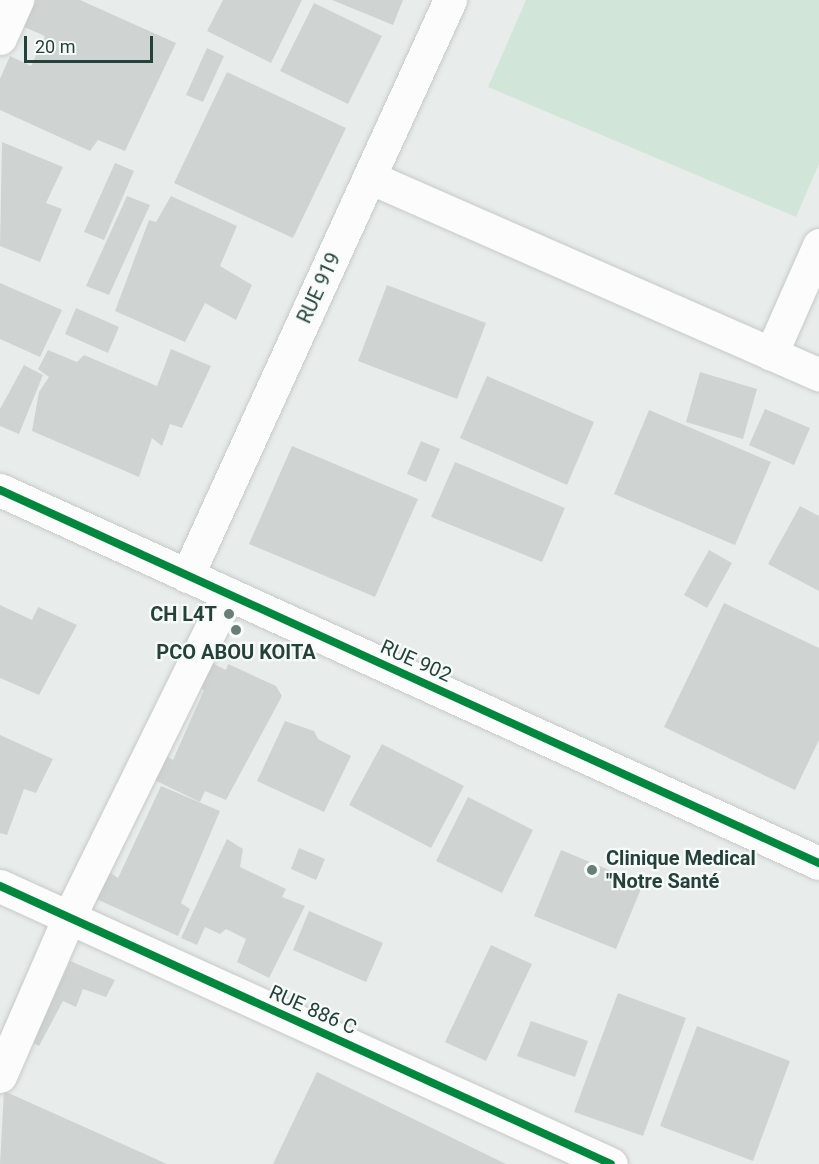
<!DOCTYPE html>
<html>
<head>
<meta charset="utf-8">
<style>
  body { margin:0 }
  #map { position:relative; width:819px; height:1164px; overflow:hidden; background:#e8edeb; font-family:Roboto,sans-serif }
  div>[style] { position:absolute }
  .green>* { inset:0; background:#d1e6d8 }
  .building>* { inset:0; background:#cfd4d2 }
  .roads { filter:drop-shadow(0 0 2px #c5cac8) drop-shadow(0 0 2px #c5cac8) }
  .minor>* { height:33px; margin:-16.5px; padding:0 16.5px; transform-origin:16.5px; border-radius:16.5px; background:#fcfcfc }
  .cycleway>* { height:8px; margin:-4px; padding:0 4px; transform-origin:4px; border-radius:4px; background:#00873e }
  .dots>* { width:16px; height:16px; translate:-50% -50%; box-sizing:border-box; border:3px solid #f7fbf9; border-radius:50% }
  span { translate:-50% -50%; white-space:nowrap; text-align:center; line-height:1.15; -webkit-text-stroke:4.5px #f7fbf9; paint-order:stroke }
  .street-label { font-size:20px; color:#24423a }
  .poi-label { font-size:20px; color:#24423a; font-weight:700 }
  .right { translate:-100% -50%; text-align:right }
  .left { translate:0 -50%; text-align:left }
  .scale { position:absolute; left:24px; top:36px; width:129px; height:27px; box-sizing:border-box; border:3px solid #24423a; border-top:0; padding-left:8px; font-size:18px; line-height:21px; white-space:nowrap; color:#24423a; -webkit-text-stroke:4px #f7fbf9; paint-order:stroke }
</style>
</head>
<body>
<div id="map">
  <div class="green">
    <div style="clip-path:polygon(526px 0,819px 0,819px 164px,796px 217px,488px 87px)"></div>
  </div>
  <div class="building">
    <div style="clip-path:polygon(36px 0,80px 0,176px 43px,125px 151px,98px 140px,90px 151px,0 110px,0 79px,10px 56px,31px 66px,45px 36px,24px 27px)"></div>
    <div style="clip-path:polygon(223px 0,302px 0,271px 63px,207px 31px)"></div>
    <div style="clip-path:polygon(332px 0,403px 0,393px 25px)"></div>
    <div style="clip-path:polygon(314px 3px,382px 36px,348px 104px,280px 71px)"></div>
    <div style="clip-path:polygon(207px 48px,224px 56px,203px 102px,186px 95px)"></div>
    <div style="clip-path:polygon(227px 72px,346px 128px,293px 238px,174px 183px)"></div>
    <div style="clip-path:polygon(2px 142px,63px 167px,46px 203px,62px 209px,40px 262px,0 246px)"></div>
    <div style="clip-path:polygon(115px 163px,134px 171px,104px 240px,84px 232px)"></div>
    <div style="clip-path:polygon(127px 196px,150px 205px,109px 295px,86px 286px)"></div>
    <div style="clip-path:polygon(171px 196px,237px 226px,220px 266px,252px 285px,236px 320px,205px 303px,185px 342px,115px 311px,149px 220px,156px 222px)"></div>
    <div style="clip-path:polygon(0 283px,62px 310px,40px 357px,0 339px)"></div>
    <div style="clip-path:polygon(387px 285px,486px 323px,457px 399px,358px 361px)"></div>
    <div style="clip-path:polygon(76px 308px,119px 327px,108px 353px,65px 334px)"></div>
    <div style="clip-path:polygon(171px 349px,211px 366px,182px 428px,170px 424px,162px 446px,152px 438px,139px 477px,32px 431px,39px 392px,49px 377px,38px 369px,48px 350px,77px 362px,84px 355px,157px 386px)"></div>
    <div style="clip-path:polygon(24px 365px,43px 375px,19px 434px,0 426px,0 409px)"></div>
    <div style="clip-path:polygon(700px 372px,757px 389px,743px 439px,686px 422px)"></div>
    <div style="clip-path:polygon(487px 376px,594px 422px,567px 485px,460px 438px)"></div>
    <div style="clip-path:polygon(765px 409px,810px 428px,794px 465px,749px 445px)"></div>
    <div style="clip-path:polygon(649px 410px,771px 462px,735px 545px,614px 494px)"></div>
    <div style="clip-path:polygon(421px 441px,440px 449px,426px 482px,407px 474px)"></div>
    <div style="clip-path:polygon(292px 446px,418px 499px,375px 597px,249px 544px)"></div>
    <div style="clip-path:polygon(455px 462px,565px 508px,542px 562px,431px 517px)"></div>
    <div style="clip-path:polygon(800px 506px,819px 516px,819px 591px,768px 564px)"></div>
    <div style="clip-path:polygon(709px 550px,732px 563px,707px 608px,684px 595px)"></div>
    <div style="clip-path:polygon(724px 603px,819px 648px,819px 740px,795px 790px,664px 727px)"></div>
    <div style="clip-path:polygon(0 605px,32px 620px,38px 607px,77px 625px,39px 695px,0 678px)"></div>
    <div style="clip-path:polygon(208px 661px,226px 670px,228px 664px,276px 686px,282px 696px,226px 800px,205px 791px,200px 802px,146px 776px,157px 750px,173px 760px,204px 690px,197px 686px)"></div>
    <div style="clip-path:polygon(285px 721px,314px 731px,318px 739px,351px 756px,324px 812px,257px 781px)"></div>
    <div style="clip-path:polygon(0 735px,53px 759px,36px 793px,24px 789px,7px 835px,0 833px)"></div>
    <div style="clip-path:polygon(382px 744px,464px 786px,431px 848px,349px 805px)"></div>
    <div style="clip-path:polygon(161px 786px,220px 811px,181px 903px,190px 909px,178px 936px,92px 897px,105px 869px,118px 878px)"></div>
    <div style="clip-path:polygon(468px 797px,533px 830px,502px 893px,436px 861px)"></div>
    <div style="clip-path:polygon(227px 839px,243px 849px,240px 867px,286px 889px,282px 897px,305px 906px,269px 978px,237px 962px,246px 939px,226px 929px,220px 934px,205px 927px,197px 945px,181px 938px)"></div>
    <div style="clip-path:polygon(299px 848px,325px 859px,316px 880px,291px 869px)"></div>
    <div style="clip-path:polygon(561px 850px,643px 884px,616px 949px,534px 916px)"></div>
    <div style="clip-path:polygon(309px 911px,383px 943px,366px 982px,293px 950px)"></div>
    <div style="clip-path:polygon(491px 945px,532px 964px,486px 1061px,445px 1042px)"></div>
    <div style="clip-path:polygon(70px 961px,115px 980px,106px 997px,83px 989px,76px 1007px,63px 1001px,39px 1046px,33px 1043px)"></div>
    <div style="clip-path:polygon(618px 993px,686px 1018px,643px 1136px,574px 1112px)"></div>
    <div style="clip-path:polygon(531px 1021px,588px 1041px,575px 1077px,517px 1056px)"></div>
    <div style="clip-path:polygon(697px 1026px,790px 1061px,753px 1161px,660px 1126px)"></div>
    <div style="clip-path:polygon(317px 1072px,506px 1164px,273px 1164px)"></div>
    <div style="clip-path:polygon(4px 1091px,167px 1164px,0 1164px)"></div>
  </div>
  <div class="roads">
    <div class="minor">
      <div style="left:0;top:38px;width:42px;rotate:-65.9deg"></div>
      <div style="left:369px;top:177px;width:492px;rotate:23.7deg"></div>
      <div style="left:771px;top:354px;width:119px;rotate:-66.2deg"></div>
      <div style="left:0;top:490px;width:900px;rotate:24.49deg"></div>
      <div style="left:187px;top:576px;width:633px;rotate:-65.46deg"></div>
      <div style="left:0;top:886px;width:671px;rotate:24.47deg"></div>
      <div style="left:0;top:1076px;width:173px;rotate:-66.5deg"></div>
      <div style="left:69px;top:917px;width:360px;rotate:-63.8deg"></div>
    </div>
  </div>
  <div class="cycleway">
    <div style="left:0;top:490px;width:900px;rotate:24.49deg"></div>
    <div style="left:0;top:886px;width:671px;rotate:24.47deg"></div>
  </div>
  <div class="dots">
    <div style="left:229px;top:614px;background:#697e78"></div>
    <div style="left:236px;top:630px;background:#697e78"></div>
    <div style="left:592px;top:870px;background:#697e78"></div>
  </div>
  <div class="street-label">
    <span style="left:319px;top:288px;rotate:-65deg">RUE 919</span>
    <span style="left:416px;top:661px;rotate:24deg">RUE 902</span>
    <span style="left:313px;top:1010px;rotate:24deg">RUE 886 C</span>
  </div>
  <div class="poi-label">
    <span class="right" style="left:217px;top:614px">CH L4T</span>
    <span style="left:236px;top:652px">PCO ABOU KOITA</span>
    <span class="left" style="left:606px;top:870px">Clinique Medical<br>"Notre Santé</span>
  </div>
  <div class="scale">20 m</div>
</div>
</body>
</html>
